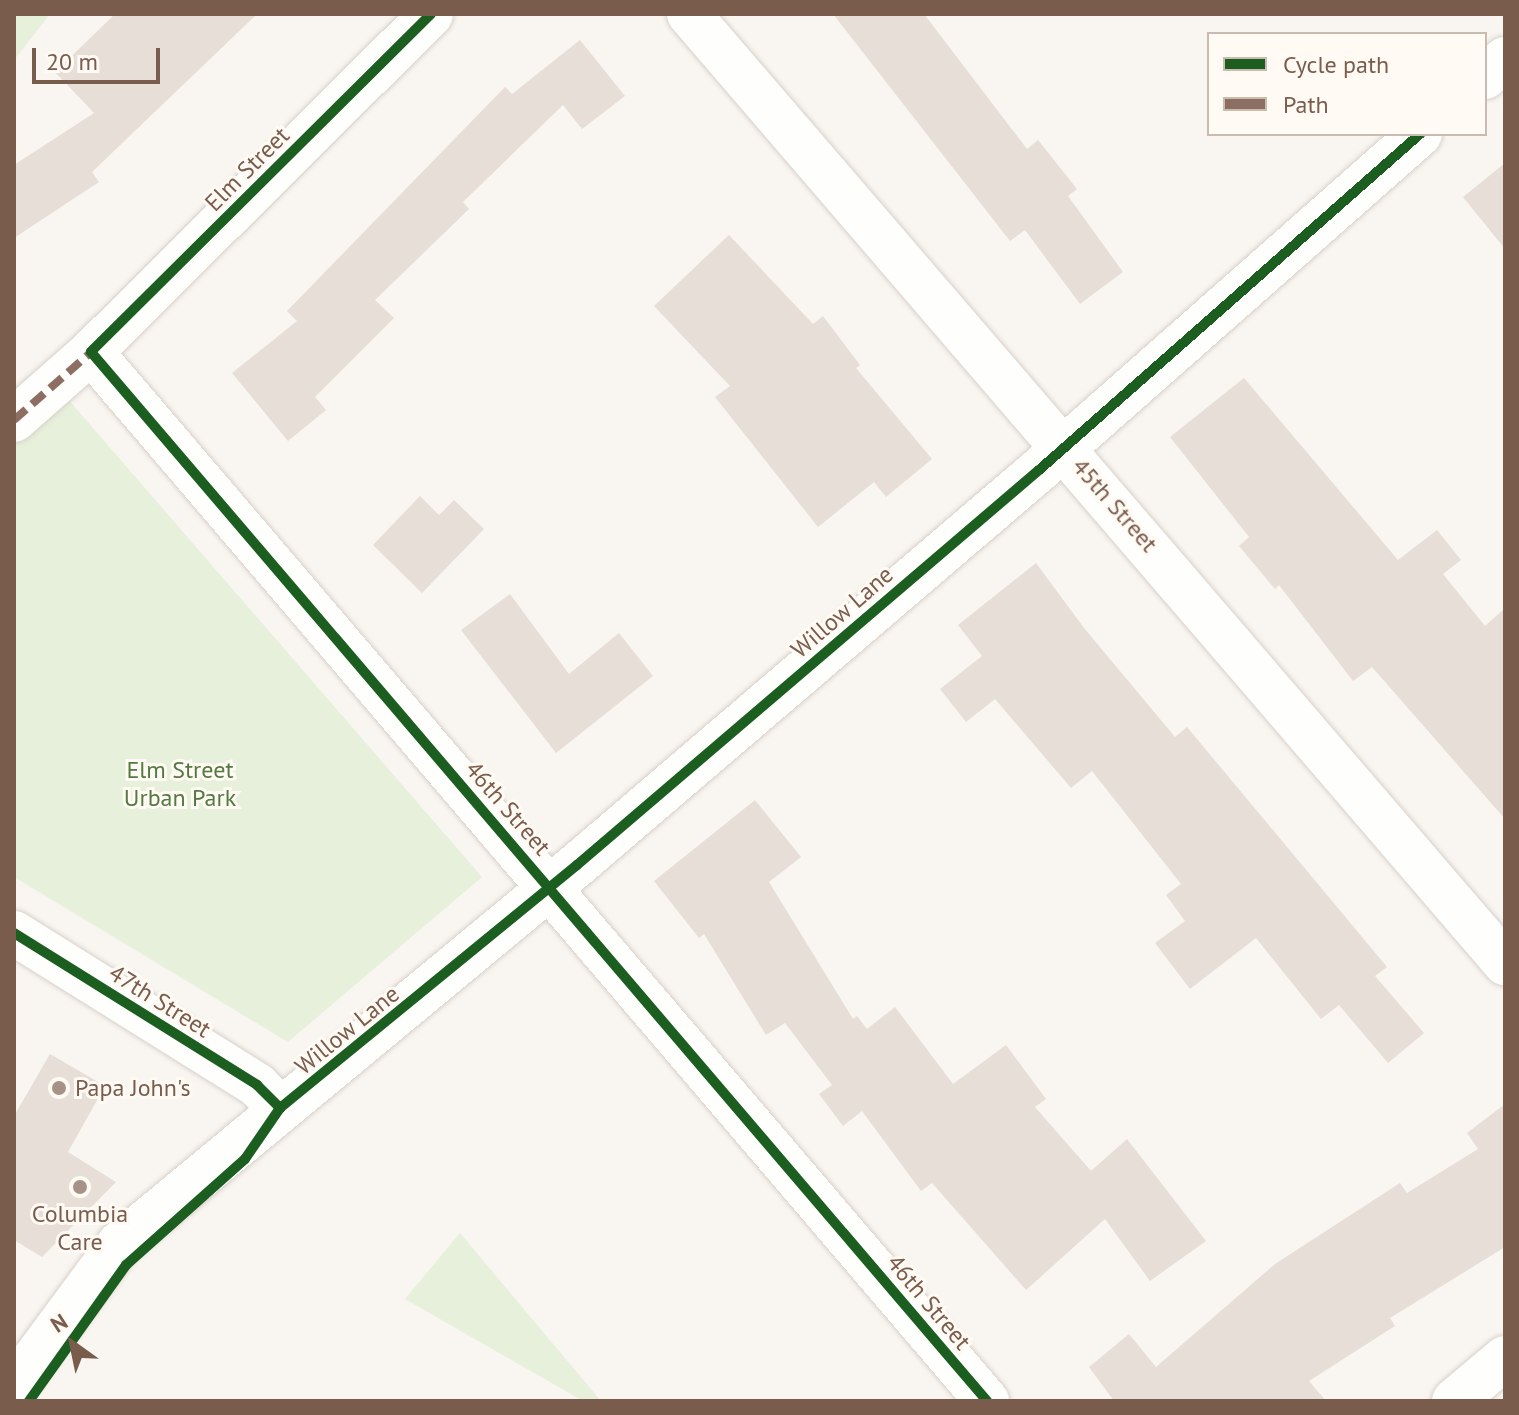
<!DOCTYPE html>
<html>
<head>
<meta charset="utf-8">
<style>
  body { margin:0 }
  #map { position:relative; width:1519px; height:1415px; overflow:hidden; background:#f9f5f0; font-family:"PT Sans",sans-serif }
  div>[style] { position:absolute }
  .green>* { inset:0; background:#e7f0db }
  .building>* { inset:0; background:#e6ded7 }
  .roads { filter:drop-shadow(0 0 2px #d7d1cb) drop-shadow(0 0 2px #d7d1cb) }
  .street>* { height:44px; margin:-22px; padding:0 22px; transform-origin:22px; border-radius:22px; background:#fefefd }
  .quiet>* { height:8px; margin-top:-4px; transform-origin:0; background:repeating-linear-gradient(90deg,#8d6e63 0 16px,transparent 0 24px) }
  .cycleway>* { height:10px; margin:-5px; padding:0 5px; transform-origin:5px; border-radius:5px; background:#1b5e20 }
  .dots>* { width:22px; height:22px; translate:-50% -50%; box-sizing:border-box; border:4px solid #fffaf3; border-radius:50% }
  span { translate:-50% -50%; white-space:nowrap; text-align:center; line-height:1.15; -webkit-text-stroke:6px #fffaf3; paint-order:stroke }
  .street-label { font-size:24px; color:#7a5c4d }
  .park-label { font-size:24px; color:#537a41 }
  .poi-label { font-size:24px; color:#7a5c4d }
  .left { translate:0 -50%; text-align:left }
  .frame { position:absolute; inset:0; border:16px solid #7a5c4d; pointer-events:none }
  .legend { position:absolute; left:1207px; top:32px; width:280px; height:104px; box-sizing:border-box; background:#fffaf3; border:2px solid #cabbb1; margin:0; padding:10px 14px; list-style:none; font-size:24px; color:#7a5c4d }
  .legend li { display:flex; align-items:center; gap:16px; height:40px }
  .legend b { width:40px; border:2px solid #cabbb1 }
  .north { position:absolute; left:32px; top:1303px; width:80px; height:80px; -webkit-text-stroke:6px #fffaf3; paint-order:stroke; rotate:327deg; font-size:22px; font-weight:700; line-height:32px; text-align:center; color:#7a5c4d }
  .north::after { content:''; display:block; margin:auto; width:28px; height:36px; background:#7a5c4d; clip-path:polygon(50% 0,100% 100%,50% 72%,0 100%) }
  .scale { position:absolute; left:32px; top:48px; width:128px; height:36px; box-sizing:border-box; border:4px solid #7a5c4d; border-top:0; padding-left:10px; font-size:24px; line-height:28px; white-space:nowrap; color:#7a5c4d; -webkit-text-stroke:6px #fffaf3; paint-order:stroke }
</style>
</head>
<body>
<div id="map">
  <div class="green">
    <div style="clip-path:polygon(14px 14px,50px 14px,14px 60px)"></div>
    <div style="clip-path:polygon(14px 383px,49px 417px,67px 398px,482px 877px,288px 1042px,14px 877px)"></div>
    <div style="clip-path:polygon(460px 1233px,601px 1401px,583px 1401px,405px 1299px)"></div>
  </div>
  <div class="building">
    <div style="clip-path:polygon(115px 14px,257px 14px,92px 172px,99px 182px,14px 238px,14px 165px,94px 113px,55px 72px)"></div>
    <div style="clip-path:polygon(833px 14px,924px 14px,1027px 149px,1038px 140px,1077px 189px,1068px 196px,1123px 272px,1080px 304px,1025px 230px,1010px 241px)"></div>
    <div style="clip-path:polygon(580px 40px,625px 96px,582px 129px,563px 105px,463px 202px,469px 209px,375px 300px,394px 318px,315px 397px,326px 410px,288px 441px,232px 373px,297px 321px,287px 311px,505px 87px,512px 94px)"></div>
    <div style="clip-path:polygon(1505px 163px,1505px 249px,1463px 197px)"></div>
    <div style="clip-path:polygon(729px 235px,813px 324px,823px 316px,860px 365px,856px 368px,932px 459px,886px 497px,874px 482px,818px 527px,715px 397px,730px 386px,654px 306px)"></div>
    <div style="clip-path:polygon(1244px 378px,1398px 560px,1437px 530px,1461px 560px,1443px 574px,1485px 626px,1505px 608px,1505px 819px,1372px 667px,1353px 681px,1279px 585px,1275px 589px,1239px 546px,1249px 537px,1170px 437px)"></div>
    <div style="clip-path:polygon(420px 496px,439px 515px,454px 500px,484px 529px,422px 593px,373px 545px)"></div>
    <div style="clip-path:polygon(1036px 563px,1084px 628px,1175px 737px,1187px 727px,1387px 967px,1375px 976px,1424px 1033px,1388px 1063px,1339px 1005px,1321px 1019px,1256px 938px,1190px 989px,1155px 943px,1185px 921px,1166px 895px,1181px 884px,1092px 771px,1071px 788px,995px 699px,966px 722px,940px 689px,982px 656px,958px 625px)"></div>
    <div style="clip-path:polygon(510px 594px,569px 674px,619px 633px,653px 676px,556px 753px,461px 630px)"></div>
    <div style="clip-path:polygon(755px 800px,801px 857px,769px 882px,853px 1019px,857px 1016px,867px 1029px,895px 1007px,953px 1084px,1006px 1045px,1046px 1099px,1035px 1107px,1091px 1171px,1127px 1139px,1206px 1241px,1150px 1281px,1105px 1219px,1026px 1290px,932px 1183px,921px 1191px,862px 1111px,843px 1126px,819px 1094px,832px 1085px,785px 1023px,766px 1035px,704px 934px,699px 938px,654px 881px)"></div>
    <div style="clip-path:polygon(50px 1054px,105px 1086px,68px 1152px,116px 1182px,42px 1257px,14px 1240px,14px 1116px)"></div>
    <div style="clip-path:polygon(1505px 1104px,1505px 1247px,1390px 1318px,1395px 1326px,1309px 1381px,1326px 1401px,1114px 1401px,1089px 1367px,1129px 1334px,1156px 1367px,1275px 1264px,1400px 1183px,1407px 1193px,1478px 1149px,1467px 1133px)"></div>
  </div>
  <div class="roads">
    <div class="street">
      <div style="left:689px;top:14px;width:1252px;rotate:49.31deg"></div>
      <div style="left:1485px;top:77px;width:27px;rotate:-42deg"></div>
      <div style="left:91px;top:352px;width:1380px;rotate:49.5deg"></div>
      <div style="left:14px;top:420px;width:103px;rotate:-41.4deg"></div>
      <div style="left:91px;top:352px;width:479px;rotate:-44.8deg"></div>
      <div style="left:14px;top:933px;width:287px;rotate:32deg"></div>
      <div style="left:257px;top:1085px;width:33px;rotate:45deg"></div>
      <div style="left:14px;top:1386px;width:177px;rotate:-53.5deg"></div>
      <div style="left:119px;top:1244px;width:594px;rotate:-39.61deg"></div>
      <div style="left:577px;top:865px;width:608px;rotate:-40.53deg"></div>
      <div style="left:1039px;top:470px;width:508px;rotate:-41.41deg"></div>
      <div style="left:1454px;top:1401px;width:67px;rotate:-40.1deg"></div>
    </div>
  </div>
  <div class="quiet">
    <div style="left:14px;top:420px;width:103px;rotate:-41.4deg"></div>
  </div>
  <div class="cycleway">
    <div style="left:431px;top:14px;width:479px;rotate:135.2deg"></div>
    <div style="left:91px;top:352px;width:1380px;rotate:49.5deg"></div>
    <div style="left:14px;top:933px;width:287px;rotate:32deg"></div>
    <div style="left:257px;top:1085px;width:33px;rotate:45deg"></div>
    <div style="left:29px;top:1401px;width:167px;rotate:-54.5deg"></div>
    <div style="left:126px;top:1265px;width:159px;rotate:-41.7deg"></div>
    <div style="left:245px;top:1159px;width:62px;rotate:-55.5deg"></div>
    <div style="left:280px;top:1108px;width:384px;rotate:-39.3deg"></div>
    <div style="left:577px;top:865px;width:608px;rotate:-40.53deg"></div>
    <div style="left:1039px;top:470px;width:508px;rotate:-41.41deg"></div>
  </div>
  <div class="dots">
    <div style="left:59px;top:1088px;background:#a69286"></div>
    <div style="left:80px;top:1187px;background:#a69286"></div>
  </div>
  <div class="street-label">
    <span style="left:247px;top:169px;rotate:-45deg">Elm Street</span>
    <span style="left:1115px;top:505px;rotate:49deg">45th Street</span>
    <span style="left:842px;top:612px;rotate:-41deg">Willow Lane</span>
    <span style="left:508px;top:808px;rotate:49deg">46th Street</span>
    <span style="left:160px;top:1001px;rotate:32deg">47th Street</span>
    <span style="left:347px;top:1030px;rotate:-39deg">Willow Lane</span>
    <span style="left:929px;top:1302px;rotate:50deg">46th Street</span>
  </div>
  <div class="park-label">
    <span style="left:180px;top:784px">Elm Street<br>Urban Park</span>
  </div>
  <div class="poi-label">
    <span class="left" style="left:75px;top:1088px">Papa John's</span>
    <span style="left:80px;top:1228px">Columbia<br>Care</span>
  </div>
  <div class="frame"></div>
  <ul class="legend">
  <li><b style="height:10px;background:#1b5e20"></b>Cycle path</li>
  <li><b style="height:10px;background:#8d6e63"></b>Path</li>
  </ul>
  <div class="north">N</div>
  <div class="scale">20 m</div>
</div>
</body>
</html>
